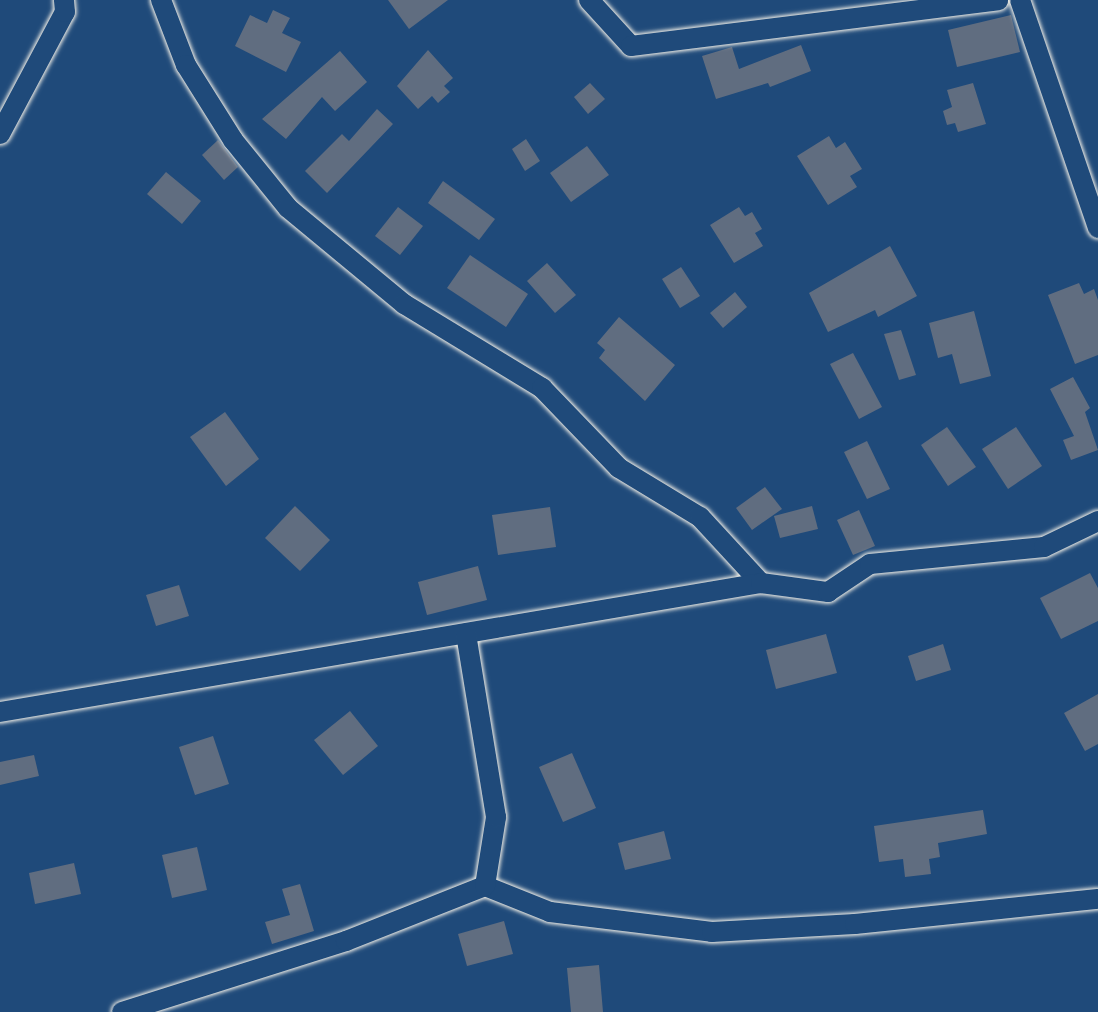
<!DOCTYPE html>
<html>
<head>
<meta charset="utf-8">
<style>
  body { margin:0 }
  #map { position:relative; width:1098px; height:1012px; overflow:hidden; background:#1f4a7a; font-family:"Indie Flower",sans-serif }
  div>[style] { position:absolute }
  .building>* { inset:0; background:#606d80 }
  .roads { filter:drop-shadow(0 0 2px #f4f1e8) drop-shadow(0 0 2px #f4f1e8) }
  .minor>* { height:20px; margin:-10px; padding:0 10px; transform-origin:10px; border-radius:10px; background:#1f4a7a }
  span { translate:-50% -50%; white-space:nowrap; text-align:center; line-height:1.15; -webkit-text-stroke:7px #1f4a7a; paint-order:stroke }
</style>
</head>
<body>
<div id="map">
  <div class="building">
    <div style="clip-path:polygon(388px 0,448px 0,409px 29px)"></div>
    <div style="clip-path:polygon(273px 10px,290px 18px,282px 33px,301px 42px,286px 72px,235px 46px,250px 15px,267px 23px)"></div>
    <div style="clip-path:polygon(1011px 15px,1020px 52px,957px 67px,948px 30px)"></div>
    <div style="clip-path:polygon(801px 45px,811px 71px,770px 87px,768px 83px,716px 99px,702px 56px,732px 47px,739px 69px)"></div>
    <div style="clip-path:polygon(428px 50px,453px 78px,444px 86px,450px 92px,438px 103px,432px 96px,418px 109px,397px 86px)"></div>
    <div style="clip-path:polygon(340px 51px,367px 82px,335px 111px,322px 97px,286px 139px,262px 119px)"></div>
    <div style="clip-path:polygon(590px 83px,605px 99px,588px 114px,574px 97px)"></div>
    <div style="clip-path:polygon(973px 83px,986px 124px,958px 132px,955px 123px,947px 125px,943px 111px,952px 107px,947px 90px)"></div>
    <div style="clip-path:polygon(377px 109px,393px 124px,327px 193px,305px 171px,342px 134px,349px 141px)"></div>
    <div style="clip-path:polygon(829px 136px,836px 148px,845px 142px,862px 169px,850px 176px,857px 187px,828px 205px,797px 156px)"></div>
    <div style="clip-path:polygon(526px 139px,540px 161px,525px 171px,512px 149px)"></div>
    <div style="clip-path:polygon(218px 140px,238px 167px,224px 180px,202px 155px)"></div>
    <div style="clip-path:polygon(587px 146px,609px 175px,571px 202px,550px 173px)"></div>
    <div style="clip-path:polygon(166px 172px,201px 201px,182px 224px,147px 194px)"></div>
    <div style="clip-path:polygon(443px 181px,495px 219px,479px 240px,428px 203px)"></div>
    <div style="clip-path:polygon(398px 207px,423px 226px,400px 255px,375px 236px)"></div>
    <div style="clip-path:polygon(739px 207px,745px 216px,752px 212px,762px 229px,755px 233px,763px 246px,734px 263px,710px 225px)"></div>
    <div style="clip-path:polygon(890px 246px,917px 296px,878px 317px,875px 310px,828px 332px,809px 293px)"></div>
    <div style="clip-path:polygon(470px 255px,528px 294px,506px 327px,447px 288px)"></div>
    <div style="clip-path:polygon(547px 263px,576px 295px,555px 313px,527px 281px)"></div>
    <div style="clip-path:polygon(681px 267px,700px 296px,680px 308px,662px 279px)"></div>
    <div style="clip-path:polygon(1079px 283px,1084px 294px,1094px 289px,1098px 300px,1098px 355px,1075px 364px,1048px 295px)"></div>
    <div style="clip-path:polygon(735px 292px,747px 307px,723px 328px,710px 313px)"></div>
    <div style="clip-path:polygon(974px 311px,991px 376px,960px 384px,952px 354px,938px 358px,929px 323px)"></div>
    <div style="clip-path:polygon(619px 317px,675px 365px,645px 401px,599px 358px,605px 350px,597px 343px)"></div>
    <div style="clip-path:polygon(901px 330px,916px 375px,899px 380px,884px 334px)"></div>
    <div style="clip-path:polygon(853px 353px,882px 407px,859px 419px,830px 364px)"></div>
    <div style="clip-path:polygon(1073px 377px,1090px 408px,1085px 412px,1098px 450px,1071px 460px,1063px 440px,1074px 436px,1050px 389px)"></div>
    <div style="clip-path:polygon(225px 412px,259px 459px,226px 486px,190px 437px)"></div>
    <div style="clip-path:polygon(947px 427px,976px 467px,948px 486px,921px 445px)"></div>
    <div style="clip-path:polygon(1016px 427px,1042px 466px,1008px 489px,982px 449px)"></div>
    <div style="clip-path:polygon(867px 441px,890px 489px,867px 499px,844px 452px)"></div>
    <div style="clip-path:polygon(765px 487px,782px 509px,752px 530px,736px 508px)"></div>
    <div style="clip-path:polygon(295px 506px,330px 540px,300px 571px,265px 538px)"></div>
    <div style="clip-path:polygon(812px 506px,818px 529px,780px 538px,774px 516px)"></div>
    <div style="clip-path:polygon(550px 507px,556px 547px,498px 555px,492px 515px)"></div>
    <div style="clip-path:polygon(859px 510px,875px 546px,853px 555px,837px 520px)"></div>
    <div style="clip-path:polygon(478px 566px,487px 600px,427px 615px,418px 582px)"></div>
    <div style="clip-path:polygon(1090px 573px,1098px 588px,1098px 621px,1061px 639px,1040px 598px)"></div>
    <div style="clip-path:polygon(179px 585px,189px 616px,156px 626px,146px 595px)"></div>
    <div style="clip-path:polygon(826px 634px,837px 673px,776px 689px,766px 650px)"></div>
    <div style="clip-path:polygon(943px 644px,951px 670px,916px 681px,908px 656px)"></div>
    <div style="clip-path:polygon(1098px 694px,1098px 744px,1085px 751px,1064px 713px)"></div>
    <div style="clip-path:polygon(350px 711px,378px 746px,343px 775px,314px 740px)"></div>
    <div style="clip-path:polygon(213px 736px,229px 784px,195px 795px,179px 747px)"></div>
    <div style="clip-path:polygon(572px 753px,596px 808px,563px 822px,539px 767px)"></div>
    <div style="clip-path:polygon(34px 755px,39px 776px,0 785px,0 762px)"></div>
    <div style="clip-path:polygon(983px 810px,987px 834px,938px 843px,940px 857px,929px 859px,931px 874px,905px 877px,903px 859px,879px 862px,874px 826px)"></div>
    <div style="clip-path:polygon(664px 831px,671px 859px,625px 870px,618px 843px)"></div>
    <div style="clip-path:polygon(197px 847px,207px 890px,172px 898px,162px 855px)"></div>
    <div style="clip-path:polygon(74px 863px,81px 894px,35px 904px,29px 873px)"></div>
    <div style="clip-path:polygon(300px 884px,314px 931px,272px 944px,265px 922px,290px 915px,282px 889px)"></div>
    <div style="clip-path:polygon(504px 921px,513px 954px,467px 966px,458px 934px)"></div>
    <div style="clip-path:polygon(599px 965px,603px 1012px,571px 1012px,567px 968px)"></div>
  </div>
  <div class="roads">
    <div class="minor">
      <div style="left:161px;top:0;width:70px;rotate:69deg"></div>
      <div style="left:186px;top:65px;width:89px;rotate:57.9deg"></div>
      <div style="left:233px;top:140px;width:87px;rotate:51deg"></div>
      <div style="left:288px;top:208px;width:151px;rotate:39.6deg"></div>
      <div style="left:404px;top:304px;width:162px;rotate:31.3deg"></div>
      <div style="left:542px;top:388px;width:111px;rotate:46.1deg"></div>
      <div style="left:619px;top:468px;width:95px;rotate:31.2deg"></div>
      <div style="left:700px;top:517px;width:90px;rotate:47.3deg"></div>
      <div style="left:589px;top:0;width:62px;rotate:47.6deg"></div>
      <div style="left:631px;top:46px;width:370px;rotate:-7.1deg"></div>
      <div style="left:1020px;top:0;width:241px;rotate:71.1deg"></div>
      <div style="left:0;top:134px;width:138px;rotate:-62deg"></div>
      <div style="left:65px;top:12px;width:12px;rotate:-95deg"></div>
      <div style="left:0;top:712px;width:772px;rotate:-9.62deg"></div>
      <div style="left:761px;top:583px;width:68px;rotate:7.7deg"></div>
      <div style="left:828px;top:592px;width:50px;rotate:-33.7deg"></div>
      <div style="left:870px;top:564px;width:175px;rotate:-5.6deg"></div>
      <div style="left:1044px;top:547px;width:60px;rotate:-25.7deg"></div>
      <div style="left:485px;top:886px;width:70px;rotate:21.8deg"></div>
      <div style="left:550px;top:912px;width:163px;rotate:7deg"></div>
      <div style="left:712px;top:932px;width:143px;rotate:-3.2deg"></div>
      <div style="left:855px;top:924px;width:244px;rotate:-5.9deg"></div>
      <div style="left:122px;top:1012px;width:235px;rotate:-17.6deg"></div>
      <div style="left:346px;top:941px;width:149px;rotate:-21.6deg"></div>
      <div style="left:485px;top:886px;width:70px;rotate:-80.9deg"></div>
      <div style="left:496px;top:817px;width:186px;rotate:-99.3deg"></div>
    </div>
  </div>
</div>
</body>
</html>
